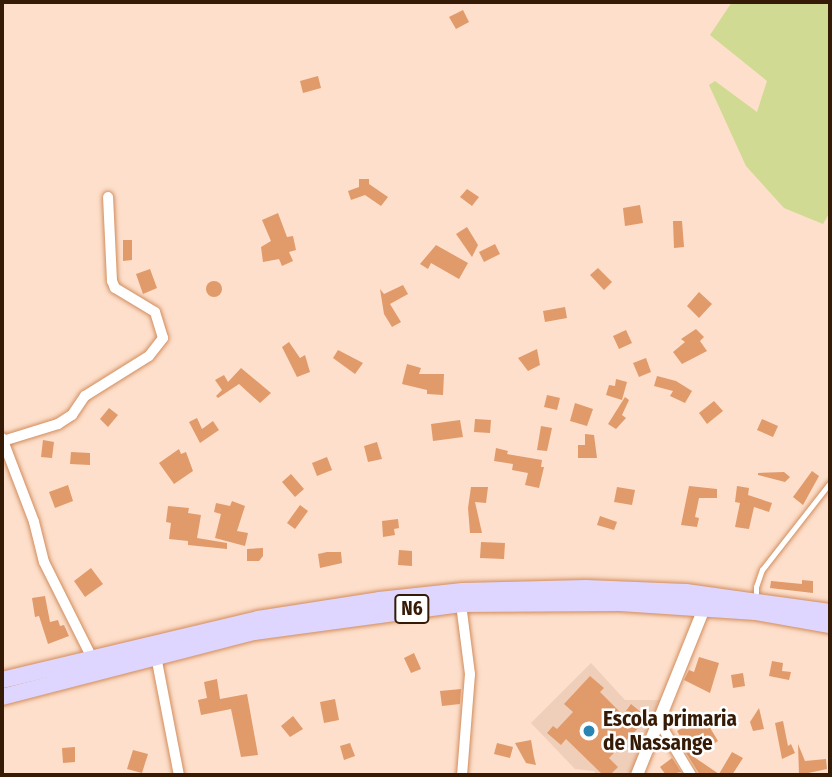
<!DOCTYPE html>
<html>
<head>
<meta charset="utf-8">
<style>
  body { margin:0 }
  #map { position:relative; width:832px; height:777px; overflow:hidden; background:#fddfcb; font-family:"Fira Sans Condensed",sans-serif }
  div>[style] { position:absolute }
  .built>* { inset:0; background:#f0cfba }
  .green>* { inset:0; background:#d0da92 }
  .building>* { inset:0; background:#e19a6a }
  .round { border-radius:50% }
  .roads { filter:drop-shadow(0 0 2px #d28c5c) drop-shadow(0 0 2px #d28c5c) }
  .service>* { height:4.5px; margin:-2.25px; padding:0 2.25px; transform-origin:2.25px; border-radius:2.25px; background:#fff }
  .minor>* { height:10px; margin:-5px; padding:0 5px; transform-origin:5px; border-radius:5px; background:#fff }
  .tertiary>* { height:12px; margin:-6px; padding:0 6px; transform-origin:6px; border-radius:6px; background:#fff }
  .trunk>* { height:16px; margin:-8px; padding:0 8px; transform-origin:8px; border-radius:8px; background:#ded6fe }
  .dots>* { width:19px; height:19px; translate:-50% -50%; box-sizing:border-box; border:4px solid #fff; border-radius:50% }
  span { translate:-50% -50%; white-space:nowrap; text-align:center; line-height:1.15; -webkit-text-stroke:5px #fff; paint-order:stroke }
  .shield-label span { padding:2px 5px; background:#fff; border:2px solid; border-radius:5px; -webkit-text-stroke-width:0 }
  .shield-label { font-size:19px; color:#351a06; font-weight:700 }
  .poi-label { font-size:21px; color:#351a06; font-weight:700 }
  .left { translate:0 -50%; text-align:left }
  .frame { position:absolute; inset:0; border:4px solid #351a06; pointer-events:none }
</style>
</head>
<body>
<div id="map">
  <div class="built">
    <div style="clip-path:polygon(591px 663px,625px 700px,664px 700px,633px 775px,597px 775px,594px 771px,575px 769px,531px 723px)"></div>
  </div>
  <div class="green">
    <div style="clip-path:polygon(732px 2px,830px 2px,830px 212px,823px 224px,784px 208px,746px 166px,709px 85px,715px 81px,757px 112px,767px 81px,710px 35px)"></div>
  </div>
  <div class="building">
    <div style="clip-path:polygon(463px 10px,469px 22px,456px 29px,449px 17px)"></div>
    <div style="clip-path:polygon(318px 76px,321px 88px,303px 93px,300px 81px)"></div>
    <div style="clip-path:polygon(359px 179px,369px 179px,369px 184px,388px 197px,381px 206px,365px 195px,351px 200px,348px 191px,359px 187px)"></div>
    <div style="clip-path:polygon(467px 189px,479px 197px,472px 206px,460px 197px)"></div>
    <div style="clip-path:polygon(640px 205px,643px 223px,625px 226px,623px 208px)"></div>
    <div style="clip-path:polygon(278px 213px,287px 237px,293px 236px,296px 250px,289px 252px,293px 261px,282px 266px,279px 259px,263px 262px,261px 247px,271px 241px,262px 220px)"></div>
    <div style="clip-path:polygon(673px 221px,682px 221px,684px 247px,674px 248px)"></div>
    <div style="clip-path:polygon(467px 227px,478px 245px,472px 257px,456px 234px)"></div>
    <div style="clip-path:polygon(123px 240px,132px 240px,132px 260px,123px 261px)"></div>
    <div style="clip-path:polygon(495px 244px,500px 254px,484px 262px,479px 252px)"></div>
    <div style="clip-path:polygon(436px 245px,468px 263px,459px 279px,431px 263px,428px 269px,420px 264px)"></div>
    <div style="clip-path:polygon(598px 268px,612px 282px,604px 290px,590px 275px)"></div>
    <div style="clip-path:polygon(150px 269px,157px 288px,143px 294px,136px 274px)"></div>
    <div class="round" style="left:206px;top:281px;width:16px;height:16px"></div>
    <div style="clip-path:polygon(403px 285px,408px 294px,390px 304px,401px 322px,392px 327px,384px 314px,380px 289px,384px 294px)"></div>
    <div style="clip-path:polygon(699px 292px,712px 304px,699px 318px,687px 306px)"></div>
    <div style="clip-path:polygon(565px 307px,567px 318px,545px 322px,543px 311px)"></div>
    <div style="clip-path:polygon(696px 329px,704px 337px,700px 341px,707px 351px,682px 364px,673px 352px,685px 342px,681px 339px)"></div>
    <div style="clip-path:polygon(626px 330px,632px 343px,619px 349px,613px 336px)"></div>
    <div style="clip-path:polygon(289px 342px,300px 358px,305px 355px,310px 372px,297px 377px,282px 347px)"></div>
    <div style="clip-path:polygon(537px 349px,540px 365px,528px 371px,518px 358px)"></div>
    <div style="clip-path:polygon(338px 350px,363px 363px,355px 374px,333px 358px)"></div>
    <div style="clip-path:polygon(646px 358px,651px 372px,639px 377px,633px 363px)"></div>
    <div style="clip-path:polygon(407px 364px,421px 368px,419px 374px,444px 374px,443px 395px,427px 394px,427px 390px,402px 384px)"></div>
    <div style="clip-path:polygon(241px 368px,271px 393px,260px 403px,239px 384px,218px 398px,216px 396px,222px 390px,215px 380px,224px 375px,228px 382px)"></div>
    <div style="clip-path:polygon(657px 376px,676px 381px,692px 391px,685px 403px,670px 396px,673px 391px,654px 386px)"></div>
    <div style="clip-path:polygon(616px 379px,627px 382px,622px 400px,606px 395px,609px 385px,615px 386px)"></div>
    <div style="clip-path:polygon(547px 395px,560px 398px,557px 410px,544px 407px)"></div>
    <div style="clip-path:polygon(625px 397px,629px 400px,622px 415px,626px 418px,616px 429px,608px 424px)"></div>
    <div style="clip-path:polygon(714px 401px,723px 411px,707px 424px,699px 413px)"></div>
    <div style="clip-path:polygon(575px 403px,593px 409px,587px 426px,570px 421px)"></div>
    <div style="clip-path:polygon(109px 408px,118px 415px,108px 427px,100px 419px)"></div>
    <div style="clip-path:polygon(197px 418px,202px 429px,213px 421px,219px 430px,200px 443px,189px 422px)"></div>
    <div style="clip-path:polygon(475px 419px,491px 420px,490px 433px,474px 432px)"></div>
    <div style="clip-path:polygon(762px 419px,778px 426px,773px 437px,757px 430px)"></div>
    <div style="clip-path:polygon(460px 420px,463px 437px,433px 441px,431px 424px)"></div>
    <div style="clip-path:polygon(541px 426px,552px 428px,547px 451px,537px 450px)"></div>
    <div style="clip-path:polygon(585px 434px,594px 435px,597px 458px,578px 458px,578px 445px,585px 445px)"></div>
    <div style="clip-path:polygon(43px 440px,54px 442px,52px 458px,41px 457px)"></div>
    <div style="clip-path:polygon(377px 442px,382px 459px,368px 462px,364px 446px)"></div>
    <div style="clip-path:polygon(496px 448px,508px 451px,507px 454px,542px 460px,541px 467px,544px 467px,539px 488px,525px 485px,528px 473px,512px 470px,513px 464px,494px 461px)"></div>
    <div style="clip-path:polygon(179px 449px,181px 454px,186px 452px,193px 471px,174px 484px,159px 463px)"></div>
    <div style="clip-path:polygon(71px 452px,90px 453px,90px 465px,70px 464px)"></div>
    <div style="clip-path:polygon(327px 457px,332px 470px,317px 476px,312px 463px)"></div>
    <div style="clip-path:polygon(812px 471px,819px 476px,803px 505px,793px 497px)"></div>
    <div style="clip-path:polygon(784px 472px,790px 477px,785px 482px,758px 475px,758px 473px)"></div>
    <div style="clip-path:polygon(291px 474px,304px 489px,295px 497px,282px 482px)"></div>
    <div style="clip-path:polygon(68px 485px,73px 501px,55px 508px,49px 492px)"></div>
    <div style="clip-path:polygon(689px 486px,717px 489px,717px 498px,699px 498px,695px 517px,699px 518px,697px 527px,681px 525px)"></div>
    <div style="clip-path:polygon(737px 486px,749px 488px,748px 495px,772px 503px,769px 512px,754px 507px,749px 529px,735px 527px,740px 503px,735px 502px)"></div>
    <div style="clip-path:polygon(471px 487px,488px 487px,486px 503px,475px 502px,482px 533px,470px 533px,468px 508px)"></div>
    <div style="clip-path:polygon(617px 487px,635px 490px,632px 505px,614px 502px)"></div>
    <div style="clip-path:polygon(232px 501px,245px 506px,237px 531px,248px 533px,245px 546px,215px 538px,221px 514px,214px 512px,216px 503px,230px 506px)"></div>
    <div style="clip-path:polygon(300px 505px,308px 511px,295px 529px,287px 523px)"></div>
    <div style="clip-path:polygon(168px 506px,189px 508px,188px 513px,201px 515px,197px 538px,227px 543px,227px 549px,188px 545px,188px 541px,169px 539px,171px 523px,166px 522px)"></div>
    <div style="clip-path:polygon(600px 516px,617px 522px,614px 530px,597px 525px)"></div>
    <div style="clip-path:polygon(398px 519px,399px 528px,394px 529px,395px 535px,383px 537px,382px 521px)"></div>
    <div style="clip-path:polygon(481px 542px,505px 543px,504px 559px,480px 558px)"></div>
    <div style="clip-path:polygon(263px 548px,263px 556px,259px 561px,247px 561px,247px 549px)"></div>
    <div style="clip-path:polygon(399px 550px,412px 551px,412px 566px,398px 565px)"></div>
    <div style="clip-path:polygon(327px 552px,341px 552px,342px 563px,320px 568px,318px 554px)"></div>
    <div style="clip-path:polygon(91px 568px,103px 584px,85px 597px,74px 581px)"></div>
    <div style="clip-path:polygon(802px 580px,813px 581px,813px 593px,770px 588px,771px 581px,802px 584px)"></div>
    <div style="clip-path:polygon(45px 596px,50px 622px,58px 620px,60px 626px,64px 625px,69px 636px,48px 644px,39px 616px,35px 617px,32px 598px)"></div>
    <div style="clip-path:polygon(414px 653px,421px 669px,411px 673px,404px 658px)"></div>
    <div style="clip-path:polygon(699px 657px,719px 663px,710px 693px,684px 680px,689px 670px,694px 672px)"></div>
    <div style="clip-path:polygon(772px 661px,783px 663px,782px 671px,791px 672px,789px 680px,769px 676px)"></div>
    <div style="clip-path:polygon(743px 673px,745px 686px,733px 688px,731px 675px)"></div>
    <div style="clip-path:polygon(590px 676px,604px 688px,600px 692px,623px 715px,631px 704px,648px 718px,609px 758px,618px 767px,610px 775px,603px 775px,566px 739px,561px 745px,547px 733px,553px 726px,557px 729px,573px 712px,564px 704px)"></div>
    <div style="clip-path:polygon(217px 679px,220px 699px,247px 694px,258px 755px,241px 757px,231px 709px,201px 715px,198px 700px,207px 698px,204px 682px)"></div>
    <div style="clip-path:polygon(461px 689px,460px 704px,442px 706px,440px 691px)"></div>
    <div style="clip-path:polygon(335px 699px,339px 720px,324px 723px,320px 702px)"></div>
    <div style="clip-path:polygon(759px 708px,764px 729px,753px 731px,750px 722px)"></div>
    <div style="clip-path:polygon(293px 716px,303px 729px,290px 737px,281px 726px)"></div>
    <div style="clip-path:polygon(706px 721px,718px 741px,694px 757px,719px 774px,732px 752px,743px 758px,732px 775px,700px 775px,685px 751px,688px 750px,677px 731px,686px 725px,696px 723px,697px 726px)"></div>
    <div style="clip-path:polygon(783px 721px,788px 746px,791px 744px,795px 753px,782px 759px,775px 723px)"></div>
    <div style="clip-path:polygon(531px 740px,534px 757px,536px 765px,526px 763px,515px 743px)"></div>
    <div style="clip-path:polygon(350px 743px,355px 756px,344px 760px,340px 746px)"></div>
    <div style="clip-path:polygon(497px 743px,513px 747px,510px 758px,494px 754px)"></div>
    <div style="clip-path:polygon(798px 744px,805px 761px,826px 759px,827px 769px,799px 775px)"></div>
    <div style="clip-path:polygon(75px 747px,75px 762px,63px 763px,62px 748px)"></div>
    <div style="clip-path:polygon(133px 750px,148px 754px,142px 773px,127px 769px)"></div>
    <div style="clip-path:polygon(672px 758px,681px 772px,666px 775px,660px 767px)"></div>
  </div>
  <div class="roads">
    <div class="service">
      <div style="left:756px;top:600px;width:13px;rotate:-90deg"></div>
      <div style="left:756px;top:587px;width:18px;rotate:-71deg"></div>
      <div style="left:762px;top:570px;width:110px;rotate:-52deg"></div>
    </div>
    <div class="minor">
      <div style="left:2px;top:438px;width:90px;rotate:69.1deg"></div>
      <div style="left:34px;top:522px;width:41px;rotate:76deg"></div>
      <div style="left:44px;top:562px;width:112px;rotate:63.4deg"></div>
      <div style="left:3px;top:441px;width:58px;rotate:-17.2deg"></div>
      <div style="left:58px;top:424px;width:17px;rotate:-33deg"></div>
      <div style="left:72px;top:415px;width:23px;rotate:-56deg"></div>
      <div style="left:85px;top:396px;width:75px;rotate:-32deg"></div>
      <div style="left:149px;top:356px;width:23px;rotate:-52deg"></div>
      <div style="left:163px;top:338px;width:27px;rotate:-107deg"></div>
      <div style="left:155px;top:312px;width:47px;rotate:-149deg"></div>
      <div style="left:115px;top:288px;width:8px;rotate:-113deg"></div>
      <div style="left:112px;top:281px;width:84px;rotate:-92.7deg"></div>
      <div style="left:461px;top:604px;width:71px;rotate:82.7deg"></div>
      <div style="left:470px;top:674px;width:101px;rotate:94.5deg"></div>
      <div style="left:156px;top:656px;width:121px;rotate:79.1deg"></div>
      <div style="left:659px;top:722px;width:62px;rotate:58.9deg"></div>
    </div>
    <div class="tertiary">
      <div style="left:637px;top:775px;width:180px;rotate:-68.1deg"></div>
    </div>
    <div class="trunk">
      <div style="left:2px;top:680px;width:263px;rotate:-13.4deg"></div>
      <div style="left:258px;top:619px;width:122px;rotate:-8.9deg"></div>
      <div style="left:379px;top:600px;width:84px;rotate:-6.1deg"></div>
      <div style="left:463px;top:591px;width:123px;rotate:-1.4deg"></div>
      <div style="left:586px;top:588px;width:100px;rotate:2.3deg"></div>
      <div style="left:686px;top:592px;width:145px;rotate:7.9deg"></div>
      <div style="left:2px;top:697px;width:260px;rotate:-14.5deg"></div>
      <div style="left:254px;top:632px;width:209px;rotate:-7.7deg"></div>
      <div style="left:461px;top:604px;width:159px;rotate:-0.4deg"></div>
      <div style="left:620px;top:603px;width:136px;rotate:3.8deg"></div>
      <div style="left:756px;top:612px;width:75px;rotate:10deg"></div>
    </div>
  </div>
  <div class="dots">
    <div style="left:589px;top:731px;background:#2985b2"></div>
  </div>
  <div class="shield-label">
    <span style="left:412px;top:609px">N6</span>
  </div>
  <div class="poi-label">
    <span class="left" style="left:603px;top:731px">Escola primaria<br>de Nassange</span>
  </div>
  <div class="frame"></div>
</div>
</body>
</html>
